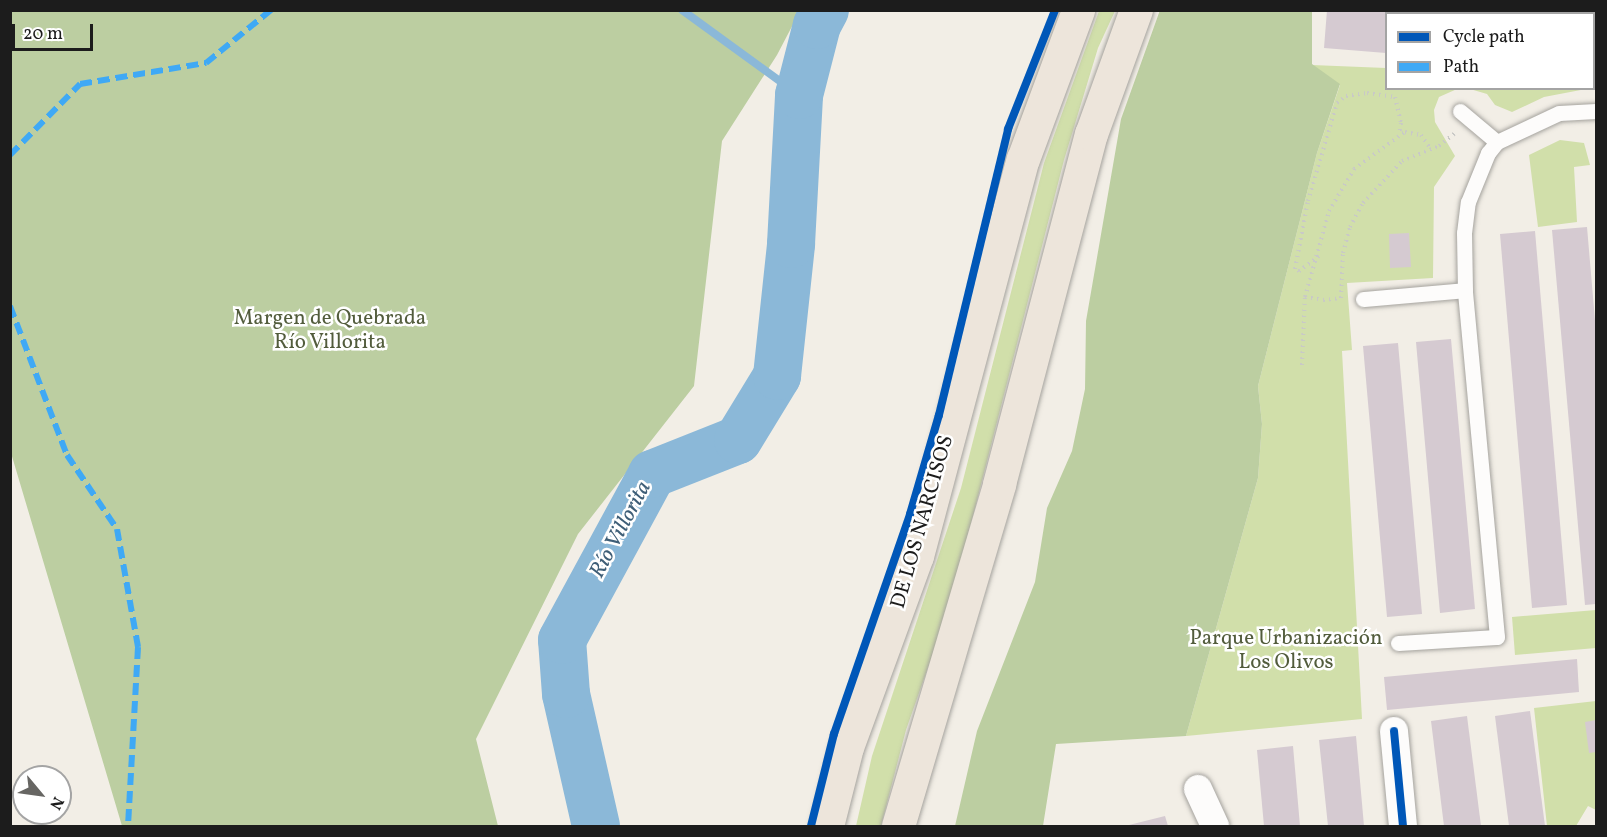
<!DOCTYPE html>
<html>
<head>
<meta charset="utf-8">
<style>
  body { margin:0 }
  #map { position:relative; width:1607px; height:837px; overflow:hidden; background:#f2eee6; font-family:Vollkorn,serif }
  div>[style] { position:absolute }
  .green>* { inset:0; background:#d1dfaa }
  .forest>* { inset:0; background:#bccea1 }
  .stream>* { height:8px; margin:-4px; padding:0 4px; transform-origin:4px; border-radius:4px; background:#8bb8d8 }
  .river>* { height:48px; margin:-24px; padding:0 24px; transform-origin:24px; border-radius:24px; background:#8bb8d8 }
  .building>* { inset:0; background:#d5cad1 }
  .path>* { height:4px; margin-top:-2px; transform-origin:0; background:repeating-linear-gradient(90deg,#c9c9c7 0 1.5px,transparent 0 6px) }
  .roads { filter:drop-shadow(0 0 2px #a5a39e) drop-shadow(0 0 2px #a5a39e) }
  .lane>* { height:15px; margin:-7.5px; padding:0 7.5px; transform-origin:7.5px; border-radius:7.5px; background:#fdfcfb }
  .street>* { height:28px; margin:-14px; padding:0 14px; transform-origin:14px; border-radius:14px; background:#fdfcfb }
  .primary>* { height:33px; margin:-16.5px; padding:0 16.5px; transform-origin:16.5px; border-radius:16.5px; background:#ede5db }
  .quiet>* { height:6px; margin-top:-3px; transform-origin:0; background:repeating-linear-gradient(90deg,#3fa9f5 0 12px,transparent 0 18px) }
  .cycleway>* { height:8px; margin:-4px; padding:0 4px; transform-origin:4px; border-radius:4px; background:#0057b8 }
  span { translate:-50% -50%; white-space:nowrap; text-align:center; line-height:1.15; -webkit-text-stroke:5px #fff; paint-order:stroke }
  .park-label { font-size:21px; color:#525c3c }
  .street-label { font-size:21px; color:#1c1c1c }
  .water-label { font-size:22px; color:#3e5e77; font-style:italic }
  .frame { position:absolute; inset:0; border:12px solid #1c1c1c; pointer-events:none }
  .legend { position:absolute; left:1385px; top:12px; width:210px; height:78px; box-sizing:border-box; background:#fff; border:2px solid #a4a4a4; margin:0; padding:8px 10px; list-style:none; font-size:18px; color:#1c1c1c }
  .legend li { display:flex; align-items:center; gap:12px; height:30px }
  .legend b { width:30px; border:2px solid #a4a4a4 }
  .north { position:absolute; left:12px; top:765px; width:60px; height:60px; box-sizing:border-box; background:#fff; border:2px solid #a4a4a4; border-radius:50%; rotate:119deg; font-size:16px; font-weight:700; line-height:24px; text-align:center; color:#1c1c1c }
  .north::after { content:''; display:block; margin:auto; width:21px; height:27px; background:#676663; clip-path:polygon(50% 0,100% 100%,50% 72%,0 100%) }
  .scale { position:absolute; left:12px; top:24px; width:81px; height:27px; box-sizing:border-box; border:3px solid #1c1c1c; border-top:0; padding-left:8px; font-size:18px; line-height:21px; white-space:nowrap; color:#1c1c1c; -webkit-text-stroke:4px #fff; paint-order:stroke }
</style>
</head>
<body>
<div id="map">
  <div class="green">
    <div style="clip-path:polygon(1099px 11px,1115px 11px,1098px 48px,1064px 160px,951px 602px,906px 730px,881px 826px,856px 826px,872px 756px,961px 488px,1044px 163px)"></div>
    <div style="clip-path:polygon(1312px 65px,1386px 68px,1386px 88px,1457px 89px,1439px 97px,1434px 110px,1435px 122px,1455px 156px,1434px 187px,1433px 278px,1347px 283px,1352px 350px,1342px 351px,1362px 719px,1186px 736px,1258px 478px,1262px 424px,1258px 386px,1317px 153px,1340px 85px)"></div>
    <div style="clip-path:polygon(1470px 89px,1586px 89px,1544px 97px,1512px 112px,1495px 105px,1487px 94px)"></div>
    <div style="clip-path:polygon(1560px 140px,1584px 143px,1590px 165px,1574px 167px,1577px 222px,1538px 227px,1529px 155px)"></div>
    <div style="clip-path:polygon(1596px 610px,1596px 648px,1515px 655px,1512px 617px)"></div>
    <div style="clip-path:polygon(1596px 701px,1596px 810px,1588px 806px,1576px 826px,1547px 826px,1534px 708px)"></div>
  </div>
  <div class="forest">
    <div style="clip-path:polygon(1160px 10px,1312px 11px,1312px 64px,1340px 84px,1317px 153px,1258px 386px,1262px 424px,1258px 478px,1186px 736px,1056px 744px,1043px 826px,955px 826px,977px 731px,1035px 582px,1047px 508px,1072px 451px,1085px 389px,1086px 321px,1121px 119px)"></div>
    <div style="clip-path:polygon(10px 11px,800px 11px,777px 55px,722px 141px,694px 386px,578px 534px,476px 739px,498px 826px,122px 826px,11px 453px)"></div>
  </div>
  <div class="stream">
    <div style="left:682px;top:10px;width:145px;rotate:36deg"></div>
  </div>
  <div class="river">
    <div style="left:596px;top:826px;width:135px;rotate:-102.8deg"></div>
    <div style="left:566px;top:694px;width:54px;rotate:-94.2deg"></div>
    <div style="left:562px;top:640px;width:189px;rotate:-61.5deg"></div>
    <div style="left:652px;top:474px;width:92px;rotate:-21.6deg"></div>
    <div style="left:738px;top:440px;width:75px;rotate:-58.6deg"></div>
    <div style="left:777px;top:376px;width:133px;rotate:-83.9deg"></div>
    <div style="left:791px;top:244px;width:149px;rotate:-86.9deg"></div>
    <div style="left:799px;top:95px;width:72px;rotate:-75.6deg"></div>
    <div style="left:817px;top:25px;width:17px;rotate:-62deg"></div>
  </div>
  <div class="building">
    <div style="clip-path:polygon(1327px 10px,1393px 10px,1409px 12px,1386px 14px,1386px 53px,1324px 48px)"></div>
    <div style="clip-path:polygon(1594px 26px,1596px 27px,1596px 69px,1594px 69px)"></div>
    <div style="clip-path:polygon(1587px 227px,1596px 332px,1596px 604px,1585px 605px,1552px 230px)"></div>
    <div style="clip-path:polygon(1535px 231px,1567px 605px,1532px 608px,1500px 234px)"></div>
    <div style="clip-path:polygon(1409px 233px,1411px 267px,1390px 268px,1389px 234px)"></div>
    <div style="clip-path:polygon(1451px 339px,1475px 609px,1440px 613px,1416px 342px)"></div>
    <div style="clip-path:polygon(1398px 343px,1422px 614px,1387px 617px,1363px 346px)"></div>
    <div style="clip-path:polygon(1577px 659px,1579px 692px,1387px 710px,1384px 677px)"></div>
    <div style="clip-path:polygon(1530px 711px,1545px 826px,1509px 826px,1495px 716px)"></div>
    <div style="clip-path:polygon(1467px 716px,1481px 826px,1444px 826px,1431px 721px)"></div>
    <div style="clip-path:polygon(1596px 720px,1596px 752px,1589px 753px,1585px 722px)"></div>
    <div style="clip-path:polygon(1356px 736px,1364px 826px,1328px 826px,1319px 740px)"></div>
    <div style="clip-path:polygon(1293px 746px,1300px 826px,1264px 826px,1257px 750px)"></div>
    <div style="clip-path:polygon(1165px 816px,1168px 826px,1125px 826px)"></div>
  </div>
  <div class="path">
    <div style="left:1319px;top:256px;width:25px;rotate:143deg"></div>
    <div style="left:1299px;top:271px;width:4px;rotate:-153deg"></div>
    <div style="left:1295px;top:269px;width:69px;rotate:-79.2deg"></div>
    <div style="left:1308px;top:201px;width:102px;rotate:-73.5deg"></div>
    <div style="left:1337px;top:103px;width:11px;rotate:-38deg"></div>
    <div style="left:1346px;top:96px;width:21px;rotate:-8deg"></div>
    <div style="left:1367px;top:93px;width:28px;rotate:8deg"></div>
    <div style="left:1395px;top:97px;width:27px;rotate:77deg"></div>
    <div style="left:1401px;top:123px;width:11px;rotate:100deg"></div>
    <div style="left:1305px;top:297px;width:89px;rotate:-74.4deg"></div>
    <div style="left:1329px;top:211px;width:49px;rotate:-59.2deg"></div>
    <div style="left:1354px;top:169px;width:63px;rotate:-36deg"></div>
    <div style="left:1405px;top:132px;width:16px;rotate:11deg"></div>
    <div style="left:1421px;top:135px;width:16px;rotate:55deg"></div>
    <div style="left:1302px;top:365px;width:68px;rotate:-87.5deg"></div>
    <div style="left:1305px;top:297px;width:18px;rotate:9deg"></div>
    <div style="left:1323px;top:300px;width:18px;rotate:-6deg"></div>
    <div style="left:1341px;top:298px;width:45px;rotate:-87.5deg"></div>
    <div style="left:1343px;top:253px;width:27px;rotate:-75deg"></div>
    <div style="left:1350px;top:227px;width:27px;rotate:-62deg"></div>
    <div style="left:1363px;top:203px;width:57px;rotate:-47.1deg"></div>
    <div style="left:1402px;top:161px;width:40px;rotate:-22deg"></div>
    <div style="left:1439px;top:146px;width:22px;rotate:-39deg"></div>
  </div>
  <div class="roads">
    <div class="lane">
      <div style="left:1460px;top:111px;width:48px;rotate:40deg"></div>
      <div style="left:1363px;top:299px;width:102px;rotate:-5deg"></div>
      <div style="left:1398px;top:643px;width:99px;rotate:-3.5deg"></div>
      <div style="left:1497px;top:637px;width:348px;rotate:-95.3deg"></div>
      <div style="left:1465px;top:290px;width:57px;rotate:-91deg"></div>
      <div style="left:1464px;top:233px;width:31px;rotate:-83deg"></div>
      <div style="left:1468px;top:202px;width:53px;rotate:-67.8deg"></div>
      <div style="left:1488px;top:153px;width:14px;rotate:-51deg"></div>
      <div style="left:1497px;top:142px;width:68px;rotate:-25.1deg"></div>
      <div style="left:1559px;top:113px;width:37px;rotate:-3deg"></div>
    </div>
    <div class="street">
      <div style="left:1394px;top:731px;width:95px;rotate:84.6deg"></div>
      <div style="left:1198px;top:789px;width:41px;rotate:65.3deg"></div>
    </div>
    <div class="primary">
      <div style="left:827px;top:826px;width:81px;rotate:-75.8deg"></div>
      <div style="left:847px;top:747px;width:203px;rotate:-69.9deg"></div>
      <div style="left:917px;top:556px;width:411px;rotate:-75.1deg"></div>
      <div style="left:1023px;top:159px;width:159px;rotate:-69.7deg"></div>
      <div style="left:898px;top:826px;width:357px;rotate:-73.5deg"></div>
      <div style="left:999px;top:484px;width:362px;rotate:-75.3deg"></div>
      <div style="left:1091px;top:134px;width:132px;rotate:-70.1deg"></div>
    </div>
  </div>
  <div class="quiet">
    <div style="left:10px;top:155px;width:100px;rotate:-45.4deg"></div>
    <div style="left:80px;top:84px;width:128px;rotate:-9.5deg"></div>
    <div style="left:206px;top:63px;width:84px;rotate:-39.2deg"></div>
    <div style="left:10px;top:306px;width:160px;rotate:69.1deg"></div>
    <div style="left:67px;top:455px;width:89px;rotate:56deg"></div>
    <div style="left:117px;top:529px;width:120px;rotate:79.9deg"></div>
    <div style="left:138px;top:647px;width:179px;rotate:93.2deg"></div>
  </div>
  <div class="cycleway">
    <div style="left:1394px;top:731px;width:95px;rotate:84.6deg"></div>
    <div style="left:811px;top:826px;width:95px;rotate:-76deg"></div>
    <div style="left:834px;top:734px;width:233px;rotate:-70.9deg"></div>
    <div style="left:910px;top:514px;width:103px;rotate:-73.7deg"></div>
    <div style="left:939px;top:415px;width:294px;rotate:-76.4deg"></div>
    <div style="left:1008px;top:129px;width:128px;rotate:-68.4deg"></div>
  </div>
  <div class="park-label">
    <span style="left:330px;top:331px">Margen de Quebrada<br>Río Villorita</span>
    <span style="left:1286px;top:651px">Parque Urbanización<br>Los Olivos</span>
  </div>
  <div class="street-label">
    <span style="left:923px;top:522px;rotate:-74deg">DE LOS NARCISOS</span>
  </div>
  <div class="water-label">
    <span style="left:621px;top:530px;rotate:-62deg">Río Villorita</span>
  </div>
  <div class="frame"></div>
  <ul class="legend">
  <li><b style="height:8px;background:#0057b8"></b>Cycle path</li>
  <li><b style="height:8px;background:#3fa9f5"></b>Path</li>
  </ul>
  <div class="north">N</div>
  <div class="scale">20 m</div>
</div>
</body>
</html>
